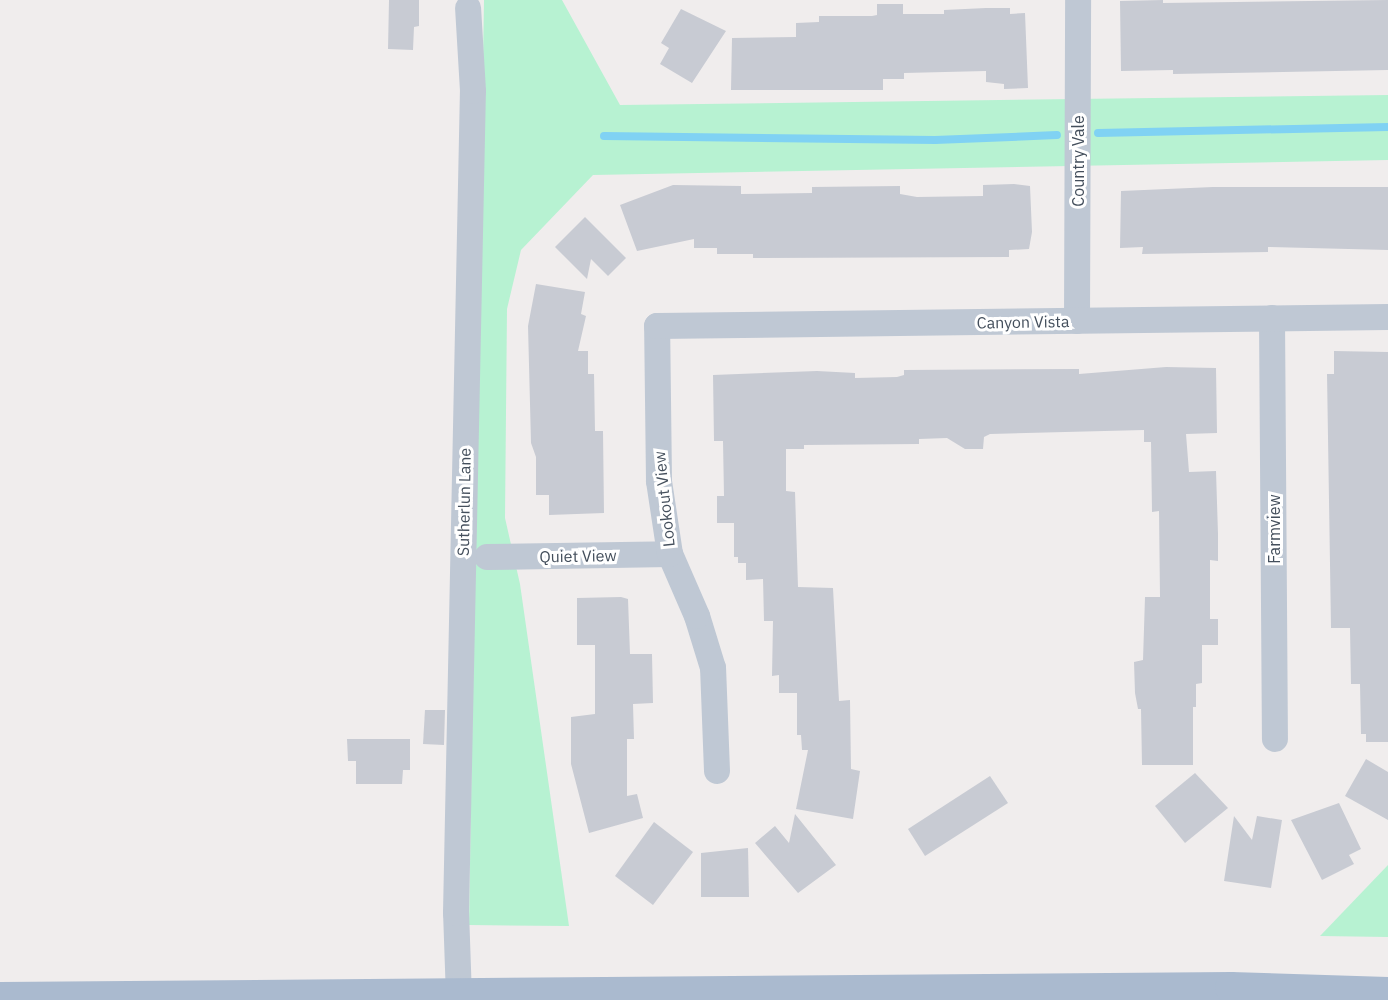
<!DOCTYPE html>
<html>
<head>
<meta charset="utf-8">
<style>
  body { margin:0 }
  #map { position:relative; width:1388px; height:1000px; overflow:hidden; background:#f0eded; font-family:"IBM Plex Sans",sans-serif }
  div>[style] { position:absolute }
  .green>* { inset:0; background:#b7f2d2 }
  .stream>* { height:8px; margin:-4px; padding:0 4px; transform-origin:4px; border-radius:4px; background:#80d2f3 }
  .building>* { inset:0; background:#c8cbd3 }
  .minor>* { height:26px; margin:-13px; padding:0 13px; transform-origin:13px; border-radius:13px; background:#bfc8d4 }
  .major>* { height:32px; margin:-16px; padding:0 16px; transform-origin:16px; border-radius:16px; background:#aabacf }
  span { translate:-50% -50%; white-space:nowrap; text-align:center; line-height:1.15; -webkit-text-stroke:6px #fff; paint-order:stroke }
  .street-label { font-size:16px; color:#444f5c }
</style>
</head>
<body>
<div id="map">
  <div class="green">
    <div style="clip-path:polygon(484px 0,562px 0,620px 105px,1388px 95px,1388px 160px,593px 175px,521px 250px,507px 309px,505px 518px,520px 584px,569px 926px,469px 925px)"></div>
    <div style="clip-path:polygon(1388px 865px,1388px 937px,1320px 936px)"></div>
  </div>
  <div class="stream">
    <div style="left:1098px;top:133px;width:290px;rotate:-1.2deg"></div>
    <div style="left:604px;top:136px;width:331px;rotate:0.7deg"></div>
    <div style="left:935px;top:140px;width:122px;rotate:-2.3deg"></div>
  </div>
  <div class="building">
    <div style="clip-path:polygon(389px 0,419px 0,419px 26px,414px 27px,413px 50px,388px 49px)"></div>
    <div style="clip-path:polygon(1163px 0,1163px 3px,1388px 0,1388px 70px,1173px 74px,1173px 70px,1121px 71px,1120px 1px)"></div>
    <div style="clip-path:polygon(877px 4px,903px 4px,903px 14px,944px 14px,944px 10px,986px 8px,1010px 8px,1010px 14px,1025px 13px,1028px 88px,1004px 89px,1004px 84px,986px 82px,986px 71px,904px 73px,904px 79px,883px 79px,883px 90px,731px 90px,732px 38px,796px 37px,796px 23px,819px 22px,819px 16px,872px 16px,877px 15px)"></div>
    <div style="clip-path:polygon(681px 9px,726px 31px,692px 83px,660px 64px,669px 48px,661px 43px)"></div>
    <div style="clip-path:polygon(1014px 184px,1030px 186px,1032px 232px,1029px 249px,1009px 250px,1009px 257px,753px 258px,753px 254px,717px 254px,717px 248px,694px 248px,694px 239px,637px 251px,620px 205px,673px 185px,741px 186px,741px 194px,812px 193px,812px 187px,900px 186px,900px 194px,917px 197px,983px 196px,983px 185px)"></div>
    <div style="clip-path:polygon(1213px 187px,1388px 187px,1388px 250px,1268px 247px,1268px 252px,1142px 254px,1143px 247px,1120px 248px,1121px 191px)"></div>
    <div style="clip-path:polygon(585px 217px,626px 258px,608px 276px,591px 259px,587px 279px,555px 247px)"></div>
    <div style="clip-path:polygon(536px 284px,585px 292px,581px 314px,586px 316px,578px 351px,588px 351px,588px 374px,594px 374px,595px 431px,603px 431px,604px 513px,549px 515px,549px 495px,536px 495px,536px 457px,531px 443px,528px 326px)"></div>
    <div style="clip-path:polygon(1334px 351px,1388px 352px,1388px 742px,1366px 742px,1366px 734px,1361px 734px,1360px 684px,1351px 684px,1350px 628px,1331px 628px,1327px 374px,1334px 374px)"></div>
    <div style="clip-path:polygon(1166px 367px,1216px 368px,1217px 433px,1186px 434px,1189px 472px,1216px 471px,1218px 534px,1218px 561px,1210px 560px,1210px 619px,1218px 619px,1218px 645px,1202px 645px,1202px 683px,1196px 684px,1196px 707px,1193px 707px,1193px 765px,1142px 765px,1141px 709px,1138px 709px,1135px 693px,1134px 662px,1143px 660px,1145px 597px,1160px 597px,1159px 511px,1152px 512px,1151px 442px,1144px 442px,1144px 430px,990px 434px,984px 437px,983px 449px,965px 449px,947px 438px,919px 439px,919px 444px,804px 445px,804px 449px,786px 449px,786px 491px,795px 492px,798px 587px,833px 588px,839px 701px,850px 700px,851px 769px,860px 771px,853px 819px,796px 809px,808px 750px,802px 750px,801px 735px,797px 735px,797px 693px,779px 693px,779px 675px,772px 676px,773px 621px,764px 621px,763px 579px,746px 580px,746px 563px,738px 563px,738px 557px,734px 557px,734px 523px,717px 523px,717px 496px,724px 496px,723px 441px,714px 441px,713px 375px,817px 371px,855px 373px,855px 378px,897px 377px,904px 375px,904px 370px,1079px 369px,1079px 374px)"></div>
    <div style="clip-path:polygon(621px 597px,628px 599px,630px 654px,652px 654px,653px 703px,633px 704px,634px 739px,627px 739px,627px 796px,637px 794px,643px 818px,589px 833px,571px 764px,571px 717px,595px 714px,595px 645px,577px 645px,577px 598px)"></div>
    <div style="clip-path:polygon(425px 710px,445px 710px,444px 745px,423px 744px)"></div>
    <div style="clip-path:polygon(347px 739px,410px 739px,410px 770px,403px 770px,402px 784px,356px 784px,356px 761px,348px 761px)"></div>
    <div style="clip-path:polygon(1366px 759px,1388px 772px,1388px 820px,1345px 796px)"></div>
    <div style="clip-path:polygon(1195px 773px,1228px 808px,1185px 843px,1155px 806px)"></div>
    <div style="clip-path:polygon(990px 776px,1008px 803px,925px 856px,908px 829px)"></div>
    <div style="clip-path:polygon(1339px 803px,1361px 849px,1349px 855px,1354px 864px,1322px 880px,1291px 820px)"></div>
    <div style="clip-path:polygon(795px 814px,836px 865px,798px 893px,755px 843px,775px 826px,789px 843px)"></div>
    <div style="clip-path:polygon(1234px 816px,1252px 840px,1257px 816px,1282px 820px,1271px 888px,1224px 881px)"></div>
    <div style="clip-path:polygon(654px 822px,693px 852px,653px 905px,615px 876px)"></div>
    <div style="clip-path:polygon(748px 848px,749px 897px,701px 897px,701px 853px)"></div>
  </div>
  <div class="minor">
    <div style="left:1272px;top:318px;width:421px;rotate:89.6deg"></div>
    <div style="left:1077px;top:321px;width:321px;rotate:-89.8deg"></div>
    <div style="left:487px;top:557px;width:183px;rotate:-0.9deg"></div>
    <div style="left:717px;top:771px;width:103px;rotate:-92.2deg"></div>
    <div style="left:713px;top:668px;width:54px;rotate:-107.1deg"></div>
    <div style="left:697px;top:616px;width:68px;rotate:-113.5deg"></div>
    <div style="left:670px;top:554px;width:74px;rotate:-98.6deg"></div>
    <div style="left:659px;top:481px;width:155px;rotate:-90.7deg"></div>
    <div style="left:657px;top:326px;width:731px;rotate:-0.71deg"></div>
    <div style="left:459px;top:997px;width:84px;rotate:-92deg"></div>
    <div style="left:456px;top:913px;width:822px;rotate:-88.82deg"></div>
    <div style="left:473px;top:91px;width:83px;rotate:-93.4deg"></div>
  </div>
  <div class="major">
    <div style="left:0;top:998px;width:1231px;rotate:-0.47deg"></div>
    <div style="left:1231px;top:988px;width:157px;rotate:1.8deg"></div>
  </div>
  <div class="street-label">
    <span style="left:1078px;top:161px;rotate:-90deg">Country Vale</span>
    <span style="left:1023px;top:322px;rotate:-1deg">Canyon Vista</span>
    <span style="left:664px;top:499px;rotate:-96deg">Lookout View</span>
    <span style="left:464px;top:502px;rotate:-89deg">Sutherlun Lane</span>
    <span style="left:1274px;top:529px;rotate:-90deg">Farmview</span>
    <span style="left:578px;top:556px;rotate:-1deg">Quiet View</span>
  </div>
</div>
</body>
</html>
